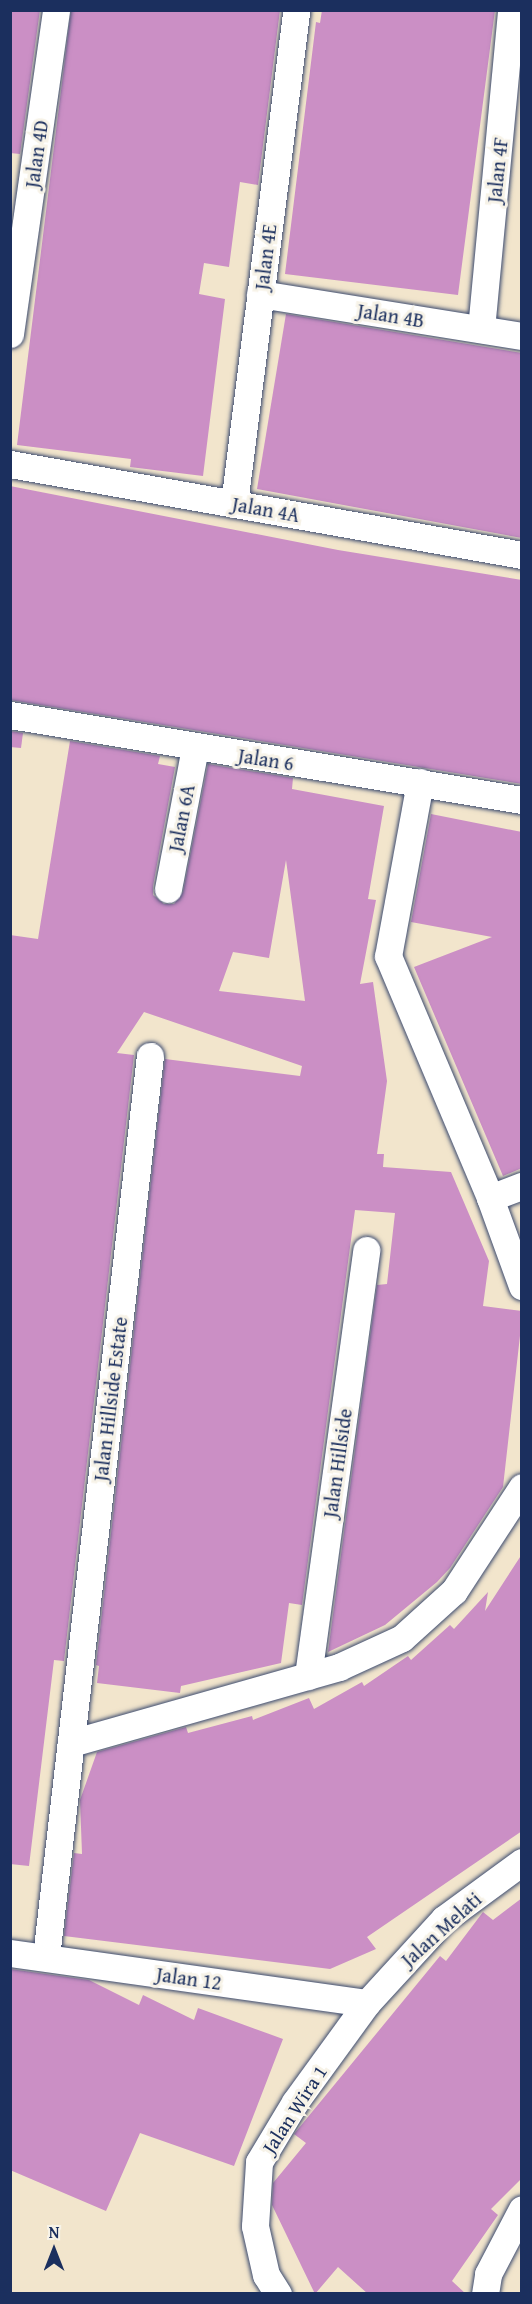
<!DOCTYPE html>
<html>
<head>
<meta charset="utf-8">
<style>
  body { margin:0 }
  #map { position:relative; width:532px; height:2304px; overflow:hidden; background:#f2e5cc; font-family:"Gentium Book Plus",serif }
  div>[style] { position:absolute }
  .building>* { inset:0; background:#cb8fc5 }
  .roads { filter:drop-shadow(0 0 2px #3b4a6e) drop-shadow(0 0 2px #3b4a6e) }
  .street>* { height:27px; margin:-13.5px; padding:0 13.5px; transform-origin:13.5px; border-radius:13.5px; background:#fff }
  span { translate:-50% -50%; white-space:nowrap; text-align:center; line-height:1.15; -webkit-text-stroke:6px #f7f3e8; paint-order:stroke }
  .street-label { font-size:20px; color:#1b2f5e }
  .frame { position:absolute; inset:0; border:12px solid #1b2f5e; pointer-events:none }
  .north { position:absolute; left:24px; top:2220px; width:60px; height:60px; -webkit-text-stroke:4px #f7f3e8; paint-order:stroke; rotate:0deg; font-size:16px; font-weight:700; line-height:24px; text-align:center; color:#1b2f5e }
  .north::after { content:''; display:block; margin:auto; width:21px; height:27px; background:#1b2f5e; clip-path:polygon(50% 0,100% 100%,50% 72%,0 100%) }
</style>
</head>
<body>
<div id="map">
  <div class="building">
    <div style="clip-path:polygon(10px 10px,40px 10px,20px 154px,10px 153px)"></div>
    <div style="clip-path:polygon(71px 10px,280px 10px,258px 185px,240px 182px,229px 267px,204px 263px,199px 294px,225px 299px,203px 476px,130px 467px,131px 459px,17px 445px)"></div>
    <div style="clip-path:polygon(322px 10px,495px 10px,458px 295px,285px 274px,316px 22px,320px 23px)"></div>
    <div style="clip-path:polygon(286px 314px,522px 353px,522px 538px,257px 489px)"></div>
    <div style="clip-path:polygon(10px 486px,338px 550px,522px 580px,522px 784px,10px 700px)"></div>
    <div style="clip-path:polygon(10px 731px,23px 733px,21px 748px,10px 747px)"></div>
    <div style="clip-path:polygon(evenodd,70px 741px,160px 756px,158px 764px,175px 767px,153px 886px,153px 895px,164px 904px,174px 904px,183px 892px,208px 764px,293px 778px,292px 789px,384px 806px,368px 899px,376px 900px,360px 984px,373px 982px,387px 1081px,377px 1154px,384px 1154px,383px 1167px,451px 1172px,489px 1261px,483px 1306px,522px 1311px,522px 1318px,503px 1487px,450px 1568px,437px 1582px,385px 1625px,328px 1652px,377px 1285px,387px 1284px,395px 1213px,355px 1210px,302px 1605px,289px 1603px,281px 1663px,181px 1686px,180px 1693px,97px 1683px,99px 1666px,96px 1665px,165px 1059px,300px 1076px,302px 1066px,144px 1012px,117px 1053px,134px 1055px,64px 1661px,54px 1660px,29px 1866px,10px 1864px,10px 935px,38px 939px,70px 741px,286px 860px,305px 1001px,219px 991px,233px 952px,269px 958px,286px 860px)"></div>
    <div style="clip-path:polygon(431px 814px,522px 832px,522px 1168px,503px 1176px,414px 967px,492px 937px,411px 922px)"></div>
    <div style="clip-path:polygon(522px 1554px,522px 1831px,367px 1937px,376px 1949px,330px 1969px,64px 1936px,74px 1853px,82px 1854px,80px 1800px,97px 1752px,186px 1727px,188px 1733px,252px 1716px,253px 1720px,309px 1698px,314px 1709px,362px 1682px,364px 1686px,408px 1656px,411px 1660px,450px 1625px,454px 1629px,488px 1592px,485px 1611px)"></div>
    <div style="clip-path:polygon(522px 1898px,522px 2178px,491px 2209px,498px 2215px,452px 2281px,466px 2294px,368px 2294px,338px 2267px,315px 2294px,272px 2205px,273px 2183px,306px 2143px,294px 2134px,440px 1956px,446px 1961px,483px 1912px,493px 1920px)"></div>
    <div style="clip-path:polygon(10px 1969px,89px 1980px,139px 2005px,143px 1995px,194px 2020px,198px 2008px,283px 2039px,234px 2166px,140px 2133px,106px 2211px,10px 2170px)"></div>
  </div>
  <div class="roads">
    <div class="street">
      <div style="left:260px;top:294px;width:265px;rotate:9.1deg"></div>
      <div style="left:481px;top:329px;width:320px;rotate:-84.6deg"></div>
      <div style="left:10px;top:334px;width:327px;rotate:-81.9deg"></div>
      <div style="left:10px;top:464px;width:520px;rotate:10.08deg"></div>
      <div style="left:234px;top:504px;width:498px;rotate:-82.8deg"></div>
      <div style="left:10px;top:715px;width:519px;rotate:9.43deg"></div>
      <div style="left:420px;top:782px;width:177px;rotate:100.4deg"></div>
      <div style="left:388px;top:956px;width:263px;rotate:67.1deg"></div>
      <div style="left:490px;top:1198px;width:94px;rotate:70deg"></div>
      <div style="left:168px;top:889px;width:144px;rotate:-79.2deg"></div>
      <div style="left:490px;top:1198px;width:34px;rotate:-21deg"></div>
      <div style="left:308px;top:1676px;width:430px;rotate:-82.2deg"></div>
      <div style="left:71px;top:1743px;width:279px;rotate:-15.8deg"></div>
      <div style="left:339px;top:1667px;width:69px;rotate:-24.7deg"></div>
      <div style="left:402px;top:1638px;width:70px;rotate:-42.1deg"></div>
      <div style="left:454px;top:1591px;width:124px;rotate:-56.8deg"></div>
      <div style="left:10px;top:1953px;width:360px;rotate:8deg"></div>
      <div style="left:46px;top:1957px;width:907px;rotate:-83.42deg"></div>
      <div style="left:278px;top:2294px;width:22px;rotate:-122deg"></div>
      <div style="left:266px;top:2275px;width:50px;rotate:-102.7deg"></div>
      <div style="left:255px;top:2226px;width:64px;rotate:-86.4deg"></div>
      <div style="left:259px;top:2162px;width:70px;rotate:-59deg"></div>
      <div style="left:295px;top:2102px;width:122px;rotate:-54deg"></div>
      <div style="left:367px;top:2003px;width:114px;rotate:-47.5deg"></div>
      <div style="left:444px;top:1919px;width:97px;rotate:-36.2deg"></div>
      <div style="left:485px;top:2294px;width:20px;rotate:-81deg"></div>
      <div style="left:488px;top:2274px;width:73px;rotate:-62.4deg"></div>
    </div>
  </div>
  <div class="street-label">
    <span style="left:36px;top:154px;rotate:-82deg">Jalan 4D</span>
    <span style="left:497px;top:170px;rotate:-84deg">Jalan 4F</span>
    <span style="left:265px;top:257px;rotate:-83deg">Jalan 4E</span>
    <span style="left:391px;top:315px;rotate:9deg">Jalan 4B</span>
    <span style="left:266px;top:509px;rotate:10deg">Jalan 4A</span>
    <span style="left:266px;top:759px;rotate:9deg">Jalan 6</span>
    <span style="left:181px;top:818px;rotate:-79deg">Jalan 6A</span>
    <span style="left:110px;top:1399px;rotate:-83deg">Jalan Hillside Estate</span>
    <span style="left:337px;top:1463px;rotate:-82deg">Jalan Hillside</span>
    <span style="left:441px;top:1929px;rotate:-42deg">Jalan Melati</span>
    <span style="left:189px;top:1978px;rotate:8deg">Jalan 12</span>
    <span style="left:294px;top:2109px;rotate:-57deg">Jalan Wira 1</span>
  </div>
  <div class="frame"></div>
  <div class="north">N</div>
</div>
</body>
</html>
